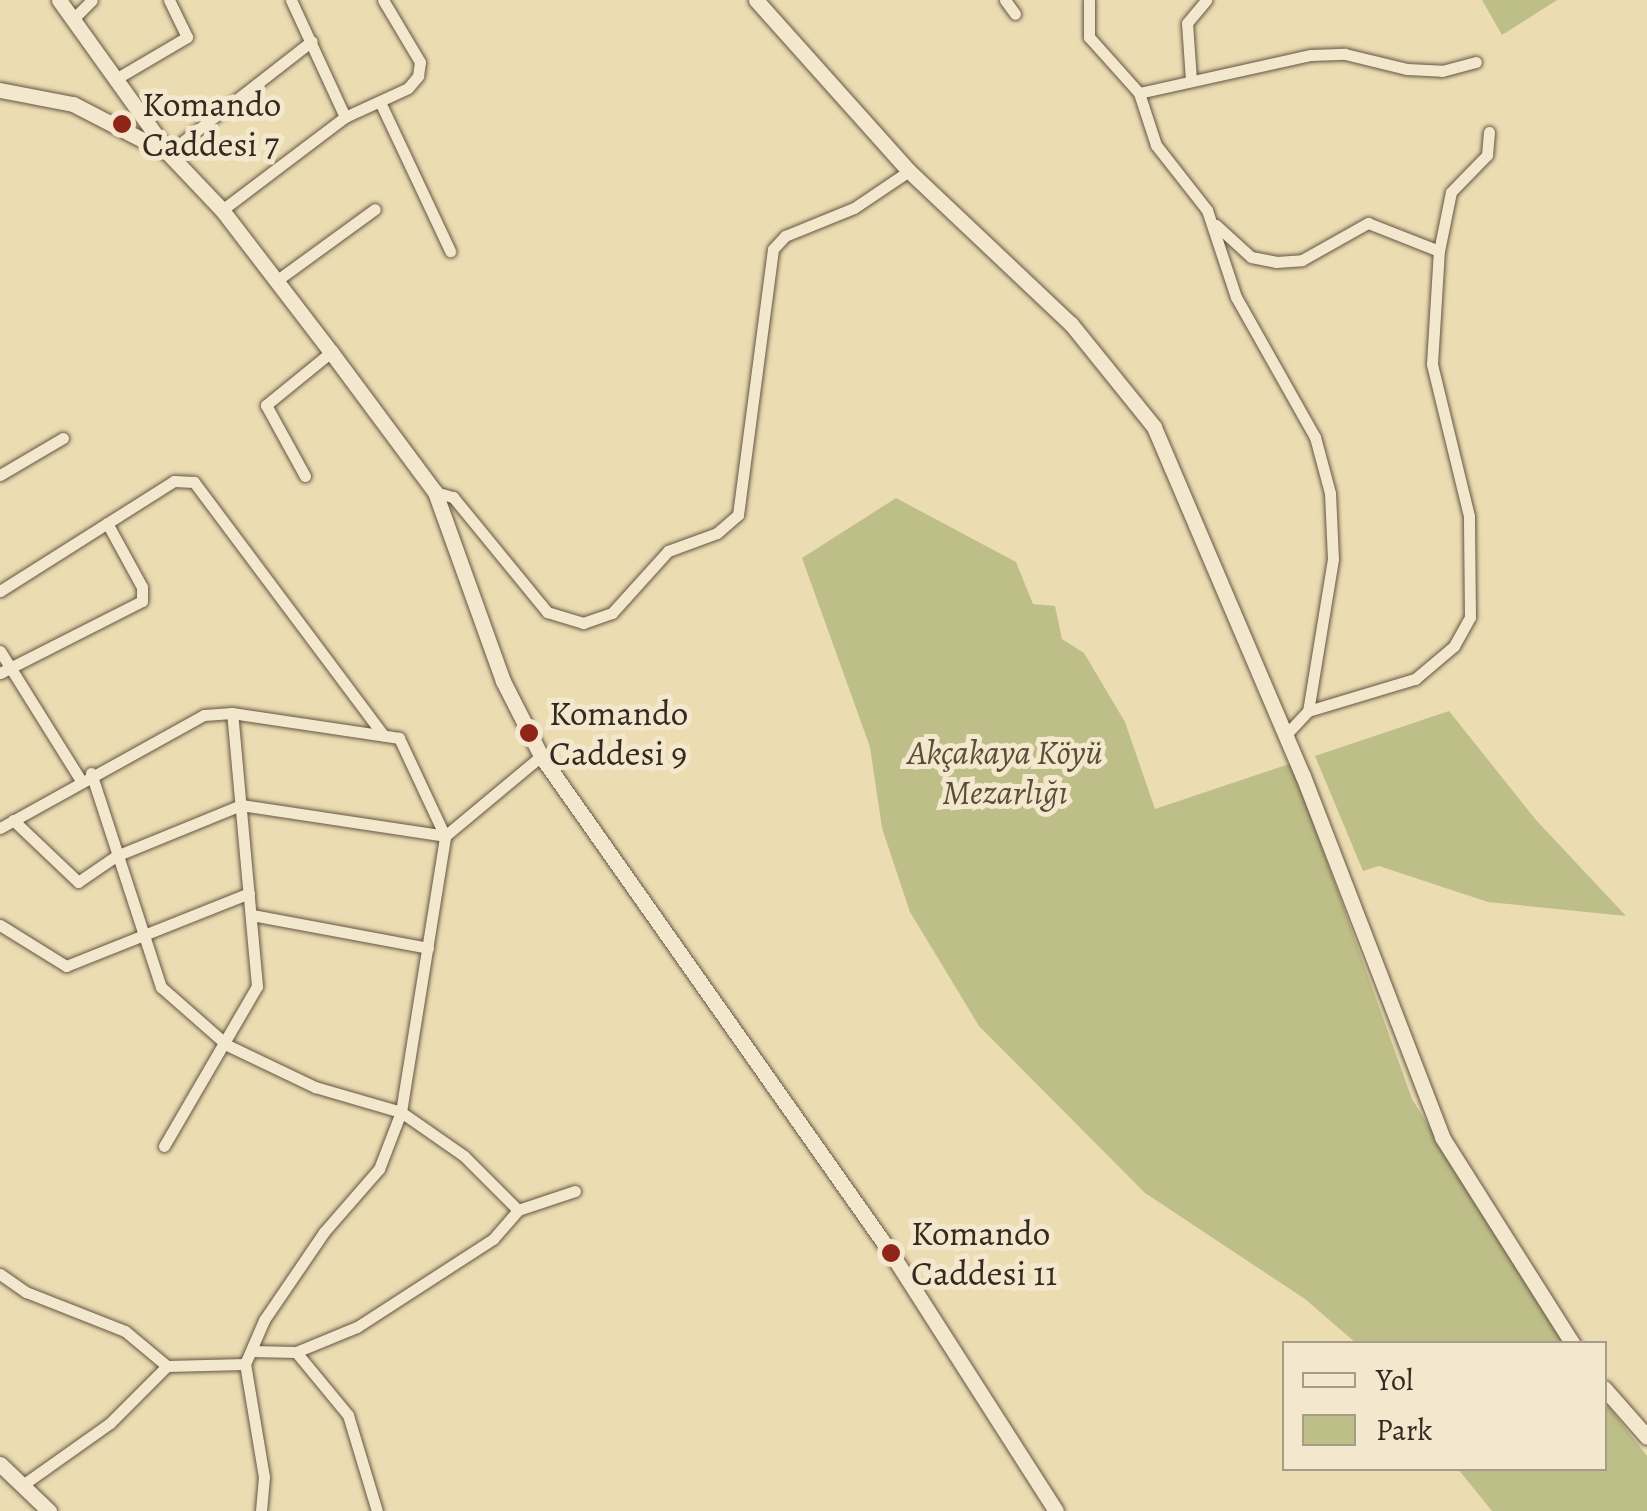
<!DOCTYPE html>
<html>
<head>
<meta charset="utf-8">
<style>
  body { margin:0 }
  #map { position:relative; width:1647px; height:1511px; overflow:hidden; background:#ecdcb2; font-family:Alegreya,serif }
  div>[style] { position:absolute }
  .green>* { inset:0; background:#bebe88 }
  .roads { filter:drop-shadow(0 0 2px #645644) drop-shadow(0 0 2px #645644) }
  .street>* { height:11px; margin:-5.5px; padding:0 5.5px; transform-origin:5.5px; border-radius:5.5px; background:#f3e8cd }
  .secondary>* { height:15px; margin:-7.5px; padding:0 7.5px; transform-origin:7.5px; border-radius:7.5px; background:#f3e8cd }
  .dots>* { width:28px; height:28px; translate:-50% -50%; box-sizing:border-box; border:5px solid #f3e8cd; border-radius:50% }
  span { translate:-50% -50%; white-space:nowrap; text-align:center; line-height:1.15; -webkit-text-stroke:10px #f3e8cd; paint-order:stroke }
  .poi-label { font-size:35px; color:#362920 }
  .left { translate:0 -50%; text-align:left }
  .park-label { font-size:35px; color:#584e3a; font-style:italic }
  .legend { position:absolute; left:1282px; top:1341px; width:325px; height:130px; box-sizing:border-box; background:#f3e8cd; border:2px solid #a79c88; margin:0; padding:12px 18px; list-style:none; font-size:30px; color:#362920 }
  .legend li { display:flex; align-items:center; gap:20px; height:50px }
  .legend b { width:50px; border:2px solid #a79c88 }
</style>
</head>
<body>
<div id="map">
  <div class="green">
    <div style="clip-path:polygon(1482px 0,1557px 0,1502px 35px)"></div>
    <div style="clip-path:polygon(896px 498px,1016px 562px,1033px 604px,1055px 606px,1062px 639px,1084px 653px,1125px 722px,1155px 809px,1292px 763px,1412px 1099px,1563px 1343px,1356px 1343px,1305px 1299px,1145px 1193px,979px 1026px,910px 912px,882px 828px,870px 747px,802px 558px)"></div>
    <div style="clip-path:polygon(1449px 711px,1536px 820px,1626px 916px,1488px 902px,1379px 866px,1363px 871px,1315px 756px)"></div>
    <div style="clip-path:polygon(1605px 1402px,1647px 1456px,1647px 1511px,1492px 1511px,1458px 1469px,1604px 1468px)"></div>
  </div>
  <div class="roads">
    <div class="street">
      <div style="left:291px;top:0;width:129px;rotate:65.2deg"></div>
      <div style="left:1005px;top:0;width:17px;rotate:54deg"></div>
      <div style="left:1089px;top:0;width:37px;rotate:90deg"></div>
      <div style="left:1089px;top:37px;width:75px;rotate:48.2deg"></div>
      <div style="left:1139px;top:93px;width:55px;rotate:71.9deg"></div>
      <div style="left:1156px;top:145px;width:83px;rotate:51.9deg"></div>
      <div style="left:1207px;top:210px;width:92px;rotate:71.6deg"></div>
      <div style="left:1236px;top:297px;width:161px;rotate:60.6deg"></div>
      <div style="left:1315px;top:437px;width:58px;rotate:75deg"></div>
      <div style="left:1330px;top:493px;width:66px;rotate:87.4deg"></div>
      <div style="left:1333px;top:559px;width:154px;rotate:99.3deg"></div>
      <div style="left:1308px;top:711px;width:34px;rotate:133deg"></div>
      <div style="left:74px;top:18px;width:25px;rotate:-45deg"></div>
      <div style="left:119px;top:77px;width:79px;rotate:-30.5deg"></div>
      <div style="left:187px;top:37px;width:41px;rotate:-115.9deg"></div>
      <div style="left:1191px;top:80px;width:57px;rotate:-94deg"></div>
      <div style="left:1187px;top:23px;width:30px;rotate:-50deg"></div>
      <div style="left:1139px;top:93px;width:176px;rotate:-12.5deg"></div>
      <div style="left:1311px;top:55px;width:34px;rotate:-2deg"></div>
      <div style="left:1345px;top:54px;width:64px;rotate:13.6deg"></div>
      <div style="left:1407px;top:69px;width:35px;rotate:3deg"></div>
      <div style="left:1442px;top:71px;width:35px;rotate:-15deg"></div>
      <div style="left:380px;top:102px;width:165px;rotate:64.8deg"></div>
      <div style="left:168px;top:153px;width:182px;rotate:-37.9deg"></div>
      <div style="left:222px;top:210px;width:154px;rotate:-37.1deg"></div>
      <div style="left:345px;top:117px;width:69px;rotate:-24.7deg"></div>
      <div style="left:408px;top:88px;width:16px;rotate:-50deg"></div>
      <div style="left:418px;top:76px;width:14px;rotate:-82deg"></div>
      <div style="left:420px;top:62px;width:72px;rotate:-120.8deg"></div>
      <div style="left:1216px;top:225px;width:47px;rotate:42.4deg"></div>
      <div style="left:1251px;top:257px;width:25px;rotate:11deg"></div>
      <div style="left:1276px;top:262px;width:26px;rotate:-4deg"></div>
      <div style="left:1302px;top:260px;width:76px;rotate:-29.3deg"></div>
      <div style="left:1368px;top:223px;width:76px;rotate:21.5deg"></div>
      <div style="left:1439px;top:251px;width:60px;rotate:-78.5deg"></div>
      <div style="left:1451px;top:192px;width:52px;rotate:-45.8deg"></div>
      <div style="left:1487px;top:155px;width:23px;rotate:-85deg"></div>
      <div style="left:276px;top:281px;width:122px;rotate:-36deg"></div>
      <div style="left:0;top:475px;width:73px;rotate:-30.4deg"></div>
      <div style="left:305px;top:476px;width:81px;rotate:-118.8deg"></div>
      <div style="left:266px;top:405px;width:84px;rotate:-39.2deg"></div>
      <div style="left:435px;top:492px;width:19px;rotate:16deg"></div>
      <div style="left:453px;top:497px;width:149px;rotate:50.7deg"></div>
      <div style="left:547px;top:612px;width:38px;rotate:17deg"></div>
      <div style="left:583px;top:623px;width:31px;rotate:-19deg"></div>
      <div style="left:612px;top:613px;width:84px;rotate:-47.9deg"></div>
      <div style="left:668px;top:551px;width:52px;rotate:-20.2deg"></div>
      <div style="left:717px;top:533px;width:28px;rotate:-41deg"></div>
      <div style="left:738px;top:515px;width:268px;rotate:-82.5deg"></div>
      <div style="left:773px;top:249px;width:18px;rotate:-47deg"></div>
      <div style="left:785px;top:236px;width:74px;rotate:-22.1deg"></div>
      <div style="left:854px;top:208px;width:66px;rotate:-33.9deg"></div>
      <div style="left:0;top:591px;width:206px;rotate:-32.3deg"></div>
      <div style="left:174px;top:481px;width:20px;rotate:3deg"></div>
      <div style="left:194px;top:482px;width:316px;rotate:53.2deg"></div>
      <div style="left:0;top:651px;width:151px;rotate:58deg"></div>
      <div style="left:0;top:673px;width:159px;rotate:-26.9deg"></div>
      <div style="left:142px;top:601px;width:14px;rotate:-90deg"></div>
      <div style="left:142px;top:587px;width:73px;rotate:-118.7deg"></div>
      <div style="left:1308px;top:711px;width:112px;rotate:-16.7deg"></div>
      <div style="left:1415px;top:679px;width:51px;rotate:-40.2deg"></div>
      <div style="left:1454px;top:646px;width:33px;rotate:-61deg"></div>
      <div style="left:1470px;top:617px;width:101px;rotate:-90.6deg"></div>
      <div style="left:1469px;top:516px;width:156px;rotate:-103.7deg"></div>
      <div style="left:1432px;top:364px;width:113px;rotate:-86.5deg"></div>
      <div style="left:91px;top:773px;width:225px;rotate:71.9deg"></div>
      <div style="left:161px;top:987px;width:88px;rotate:41.3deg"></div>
      <div style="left:227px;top:1045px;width:98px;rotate:25.5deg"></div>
      <div style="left:315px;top:1087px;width:90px;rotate:16.2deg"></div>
      <div style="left:401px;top:1112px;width:77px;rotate:34.9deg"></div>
      <div style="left:464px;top:1156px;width:76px;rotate:45deg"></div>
      <div style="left:13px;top:820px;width:90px;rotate:43.6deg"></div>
      <div style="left:78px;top:882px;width:46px;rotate:-34.4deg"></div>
      <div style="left:116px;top:856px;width:135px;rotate:-22.2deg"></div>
      <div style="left:241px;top:805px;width:206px;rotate:8.6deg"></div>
      <div style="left:0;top:828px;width:233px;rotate:-29deg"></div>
      <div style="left:204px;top:715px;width:28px;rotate:-4deg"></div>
      <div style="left:232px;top:713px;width:169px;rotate:8.5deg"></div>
      <div style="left:399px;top:738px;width:108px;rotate:64.9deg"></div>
      <div style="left:252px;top:915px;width:179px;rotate:10.6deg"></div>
      <div style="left:0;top:925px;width:78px;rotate:31.8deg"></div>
      <div style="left:66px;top:966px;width:197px;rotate:-21.7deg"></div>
      <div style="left:164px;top:1146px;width:185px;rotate:-59.8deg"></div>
      <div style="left:257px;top:986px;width:274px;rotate:-95.2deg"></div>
      <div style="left:0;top:1274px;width:32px;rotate:35deg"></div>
      <div style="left:26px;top:1292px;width:106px;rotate:21.5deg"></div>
      <div style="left:125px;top:1331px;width:55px;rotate:39.8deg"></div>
      <div style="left:167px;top:1366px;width:78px;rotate:-1.5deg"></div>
      <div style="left:251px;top:1351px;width:45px;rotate:1.3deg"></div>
      <div style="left:296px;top:1352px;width:66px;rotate:-22.3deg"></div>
      <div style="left:357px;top:1327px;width:162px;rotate:-32.9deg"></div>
      <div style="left:493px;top:1239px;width:38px;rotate:-49deg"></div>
      <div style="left:518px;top:1210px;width:60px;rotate:-18.4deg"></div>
      <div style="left:296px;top:1352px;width:82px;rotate:50.5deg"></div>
      <div style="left:348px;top:1415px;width:100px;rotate:73.2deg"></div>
      <div style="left:24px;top:1484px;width:105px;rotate:-35.3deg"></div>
      <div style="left:110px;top:1423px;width:81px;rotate:-45deg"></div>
      <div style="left:261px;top:1511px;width:34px;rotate:-85deg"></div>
      <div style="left:264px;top:1477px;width:115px;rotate:-99.5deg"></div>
      <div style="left:245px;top:1364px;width:48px;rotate:-66.6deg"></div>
      <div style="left:264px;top:1320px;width:107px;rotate:-55.7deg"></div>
      <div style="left:324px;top:1232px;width:84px;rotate:-48.9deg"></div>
      <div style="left:379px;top:1169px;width:61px;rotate:-68.9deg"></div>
      <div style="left:401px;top:1112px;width:279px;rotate:-80.9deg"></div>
      <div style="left:445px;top:836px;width:125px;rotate:-39.8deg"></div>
    </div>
    <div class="secondary">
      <div style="left:59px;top:0;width:186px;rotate:54.4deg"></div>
      <div style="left:756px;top:0;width:229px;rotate:48.2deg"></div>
      <div style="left:909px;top:171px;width:223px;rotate:43.4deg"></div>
      <div style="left:1071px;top:324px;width:132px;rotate:51.1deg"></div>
      <div style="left:1154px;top:427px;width:379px;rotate:66.9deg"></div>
      <div style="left:1303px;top:776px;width:387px;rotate:68.9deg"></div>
      <div style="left:1442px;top:1137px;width:245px;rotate:57.7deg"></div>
      <div style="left:0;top:90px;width:74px;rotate:10.9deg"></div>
      <div style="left:73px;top:104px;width:107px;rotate:27.3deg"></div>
      <div style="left:168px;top:153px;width:79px;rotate:46.5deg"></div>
      <div style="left:222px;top:210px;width:179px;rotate:52.5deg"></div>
      <div style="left:331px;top:352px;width:174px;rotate:53.4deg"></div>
      <div style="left:435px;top:492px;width:201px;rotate:70.2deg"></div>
      <div style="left:503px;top:681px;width:84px;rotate:63.1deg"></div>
      <div style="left:541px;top:756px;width:608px;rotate:54.85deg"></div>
      <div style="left:891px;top:1253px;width:306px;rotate:57.4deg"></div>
      <div style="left:1604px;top:1388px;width:65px;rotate:48.7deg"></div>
      <div style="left:0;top:1464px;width:68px;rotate:43.8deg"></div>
    </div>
  </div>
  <div class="dots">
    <div style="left:122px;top:124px;background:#8f2418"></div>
    <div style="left:529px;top:733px;background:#8f2418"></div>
    <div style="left:891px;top:1253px;background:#8f2418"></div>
  </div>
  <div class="poi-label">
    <span class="left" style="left:142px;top:124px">Komando<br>Caddesi 7</span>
    <span class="left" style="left:549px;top:733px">Komando<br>Caddesi 9</span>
    <span class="left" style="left:911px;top:1253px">Komando<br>Caddesi 11</span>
  </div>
  <div class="park-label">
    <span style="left:1005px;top:772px">Akçakaya Köyü<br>Mezarlığı</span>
  </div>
  <ul class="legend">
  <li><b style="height:12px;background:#f3e8cd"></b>Yol</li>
  <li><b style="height:28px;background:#bebe88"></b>Park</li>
  </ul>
</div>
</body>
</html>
